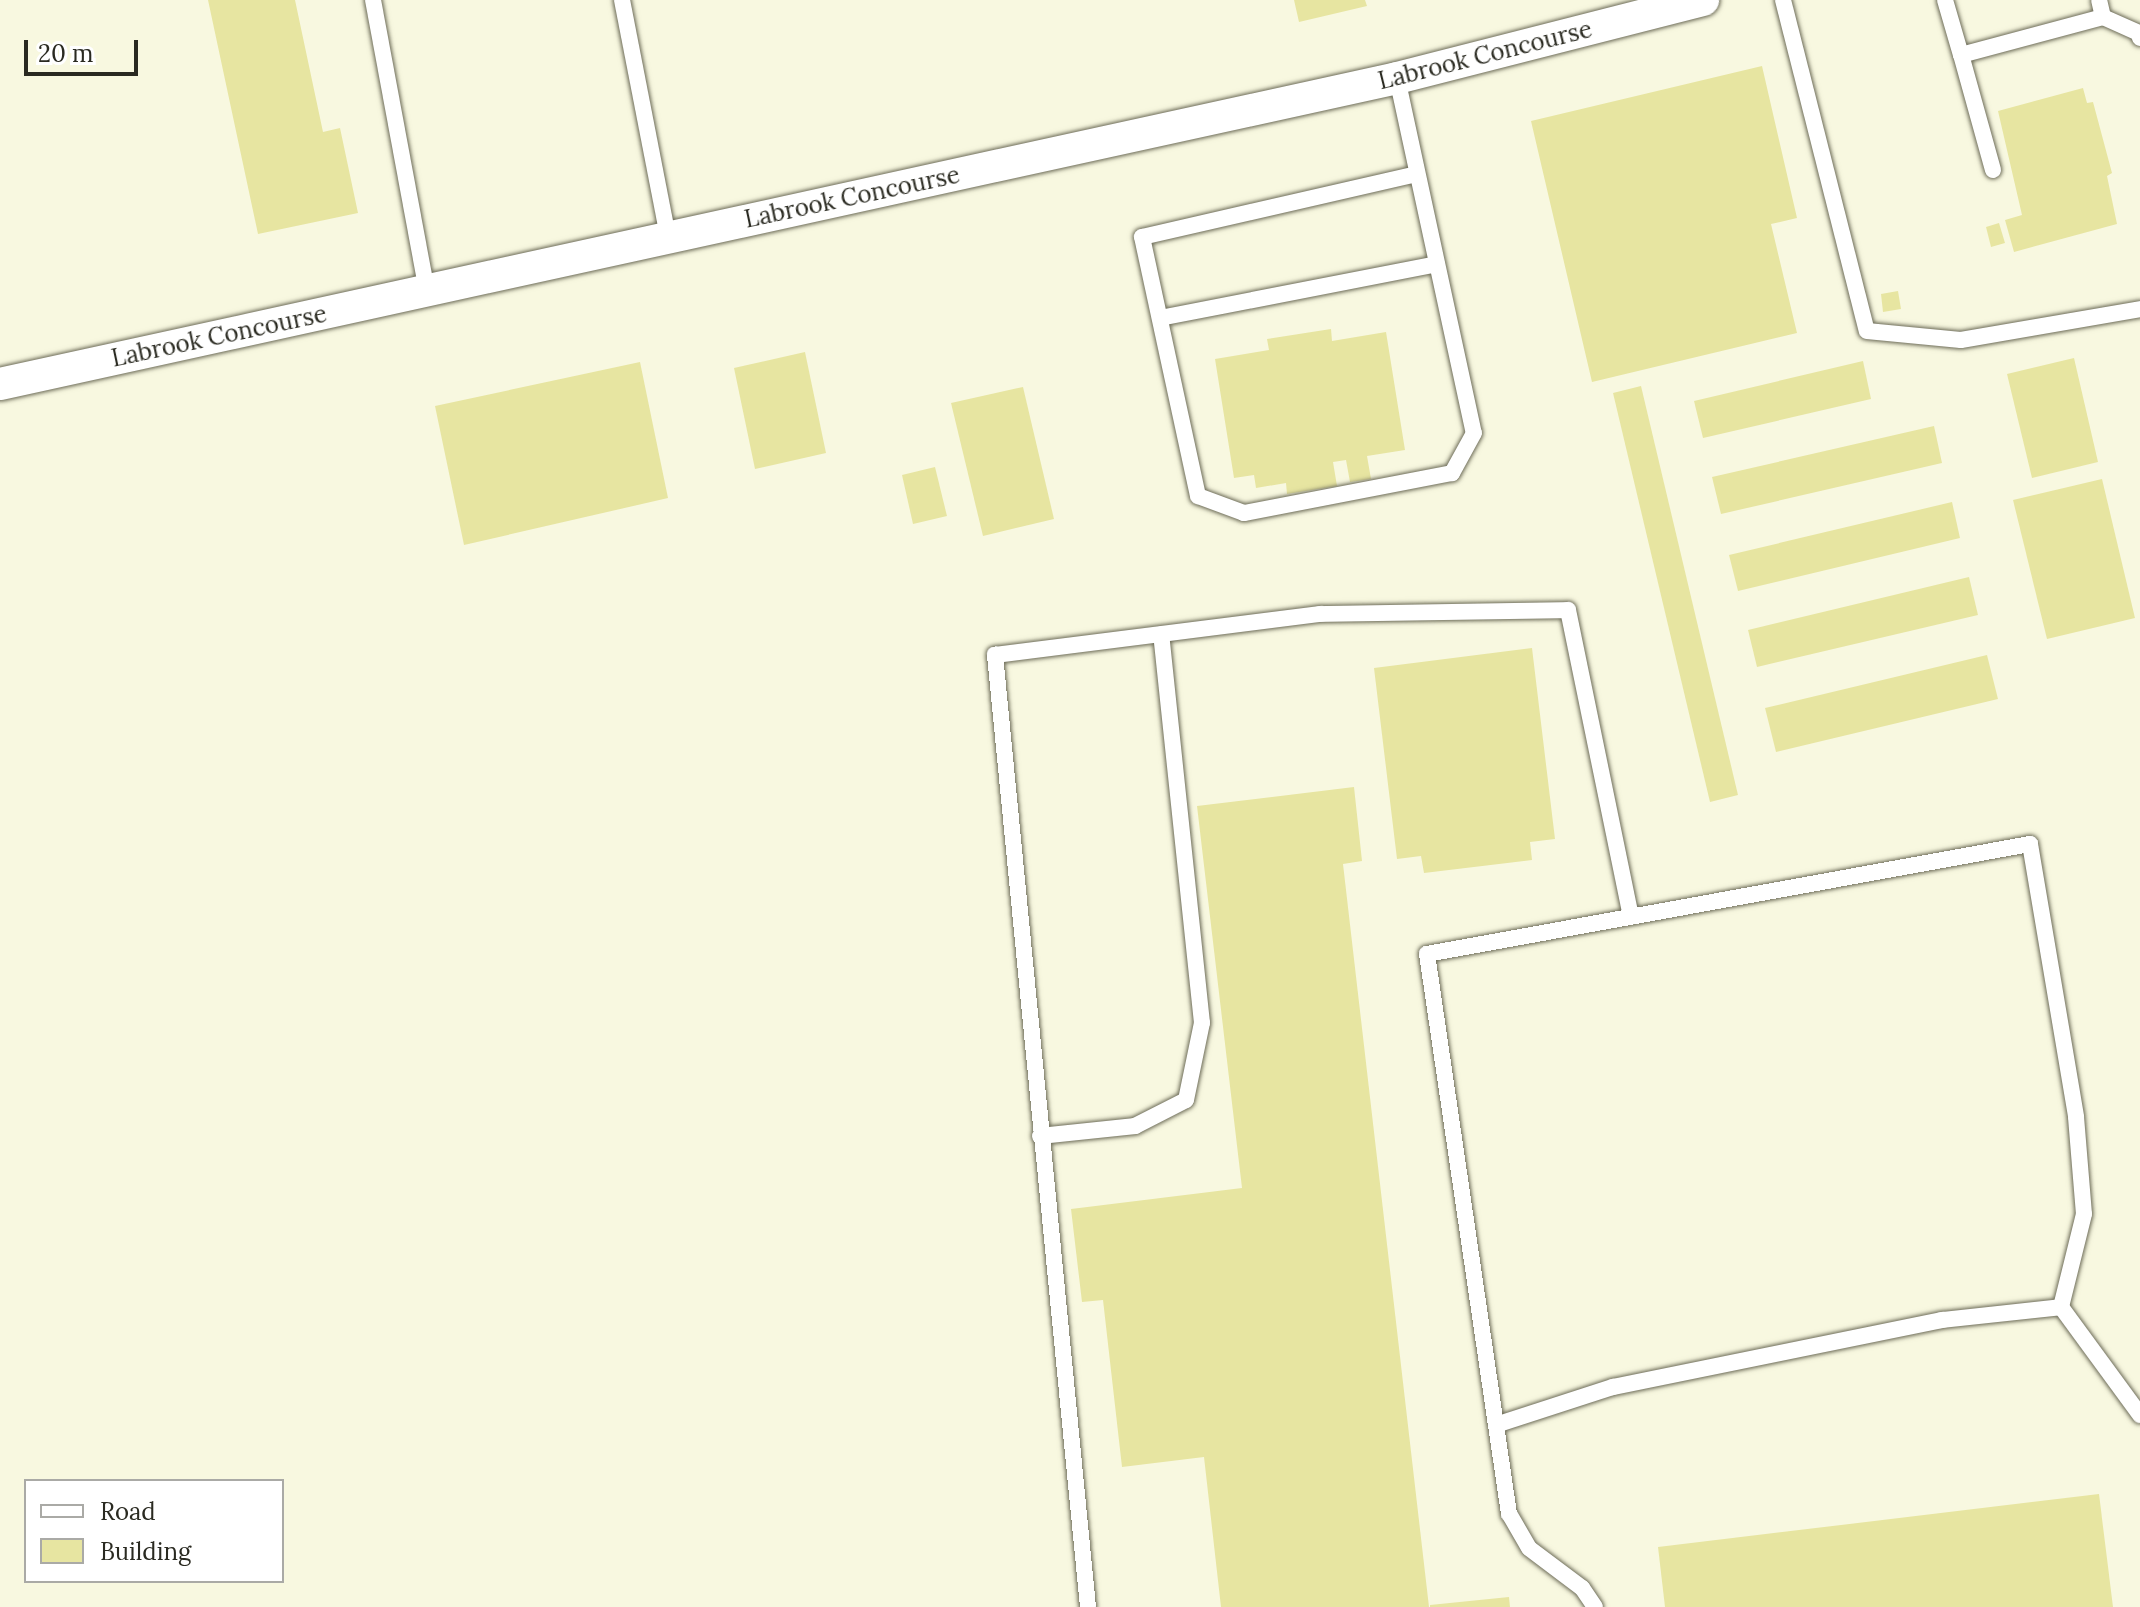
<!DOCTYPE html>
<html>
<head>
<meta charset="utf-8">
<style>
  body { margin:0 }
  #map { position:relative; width:2140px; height:1607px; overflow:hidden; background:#f8f8e0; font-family:Lora,serif }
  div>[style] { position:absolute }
  .building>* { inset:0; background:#e7e5a1 }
  .roads { filter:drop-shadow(0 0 2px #6d6c58) drop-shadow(0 0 2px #6d6c58) }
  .lane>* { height:16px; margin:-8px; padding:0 8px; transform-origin:8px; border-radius:8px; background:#fff }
  .street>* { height:32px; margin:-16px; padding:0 16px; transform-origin:16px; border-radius:16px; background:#fff }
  span { translate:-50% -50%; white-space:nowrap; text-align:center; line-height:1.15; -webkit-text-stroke:6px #fff; paint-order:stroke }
  .street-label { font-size:24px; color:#2a2a21 }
  .legend { position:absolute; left:24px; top:1479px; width:260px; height:104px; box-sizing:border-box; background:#fff; border:2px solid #aaaaa6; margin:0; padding:10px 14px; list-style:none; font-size:24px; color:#2a2a21 }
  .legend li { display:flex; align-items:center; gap:16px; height:40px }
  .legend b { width:40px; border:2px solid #aaaaa6 }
  .scale { position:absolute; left:24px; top:40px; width:114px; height:36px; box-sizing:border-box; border:4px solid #2a2a21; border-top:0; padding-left:10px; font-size:24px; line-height:28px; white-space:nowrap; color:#2a2a21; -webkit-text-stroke:6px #fff; paint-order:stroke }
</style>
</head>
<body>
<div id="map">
  <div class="building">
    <div style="clip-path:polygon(208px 0,295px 0,323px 132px,340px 128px,358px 213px,258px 234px)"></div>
    <div style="clip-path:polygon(1294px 0,1365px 0,1367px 6px,1299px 22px)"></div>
    <div style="clip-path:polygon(1762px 66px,1797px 218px,1771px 224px,1797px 333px,1592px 382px,1531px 121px)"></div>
    <div style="clip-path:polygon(2083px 88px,2087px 103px,2093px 102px,2112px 173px,2107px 176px,2117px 224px,2014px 252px,2005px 220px,2022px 215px,1998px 111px)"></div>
    <div style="clip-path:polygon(1999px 223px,2005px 243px,1991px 247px,1986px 227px)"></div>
    <div style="clip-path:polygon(1898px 291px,1901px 309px,1883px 312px,1881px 294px)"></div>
    <div style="clip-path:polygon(1331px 329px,1332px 341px,1386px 332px,1405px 450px,1367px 456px,1371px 479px,1350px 482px,1346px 460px,1333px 462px,1337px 486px,1287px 494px,1286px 483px,1256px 488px,1254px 475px,1234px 478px,1215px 359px,1269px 350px,1267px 339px)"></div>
    <div style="clip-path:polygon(805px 352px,826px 453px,755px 469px,734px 368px)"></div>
    <div style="clip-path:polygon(2074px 358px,2098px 462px,2032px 478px,2007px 374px)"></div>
    <div style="clip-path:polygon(1863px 361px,1871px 399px,1703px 438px,1694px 401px)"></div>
    <div style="clip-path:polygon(640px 362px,668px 498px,464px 545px,435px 406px)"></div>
    <div style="clip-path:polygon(1641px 386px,1738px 795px,1710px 802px,1613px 393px)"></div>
    <div style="clip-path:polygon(1023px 387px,1054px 519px,983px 536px,951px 403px)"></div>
    <div style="clip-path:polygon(1934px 426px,1942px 463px,1721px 514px,1712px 477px)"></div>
    <div style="clip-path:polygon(935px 467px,947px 516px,913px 524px,902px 475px)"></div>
    <div style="clip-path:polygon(2102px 479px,2135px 618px,2047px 639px,2013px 500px)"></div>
    <div style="clip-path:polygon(1952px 502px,1960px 538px,1738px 591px,1729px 555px)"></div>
    <div style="clip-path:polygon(1969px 577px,1978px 615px,1757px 667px,1748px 630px)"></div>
    <div style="clip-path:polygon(1532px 648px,1555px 839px,1530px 842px,1532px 860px,1424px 873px,1421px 856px,1397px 859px,1374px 668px)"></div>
    <div style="clip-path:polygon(1987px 655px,1998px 699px,1776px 752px,1765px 708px)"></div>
    <div style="clip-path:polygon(1354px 787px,1362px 861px,1343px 864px,1429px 1607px,1221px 1607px,1204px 1457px,1122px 1467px,1103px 1300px,1082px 1302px,1071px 1209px,1242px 1188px,1197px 806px)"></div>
    <div style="clip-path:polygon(2099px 1494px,2113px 1607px,1665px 1607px,1658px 1547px)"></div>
    <div style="clip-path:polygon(1509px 1597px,1510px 1607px,1430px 1607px,1430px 1605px)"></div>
  </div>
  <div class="roads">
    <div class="lane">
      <div style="left:373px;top:0;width:295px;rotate:79.5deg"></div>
      <div style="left:622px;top:0;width:241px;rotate:79deg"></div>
      <div style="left:1783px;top:0;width:341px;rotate:75.8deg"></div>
      <div style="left:1867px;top:331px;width:94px;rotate:5.5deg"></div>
      <div style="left:1961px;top:340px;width:182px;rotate:-9.8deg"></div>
      <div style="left:1945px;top:0;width:57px;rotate:73.8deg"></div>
      <div style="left:2103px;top:17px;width:39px;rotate:24deg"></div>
      <div style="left:2139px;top:33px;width:5px;rotate:79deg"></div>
      <div style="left:1397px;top:78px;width:363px;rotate:77.8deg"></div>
      <div style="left:1474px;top:433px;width:46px;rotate:118.8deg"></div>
      <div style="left:1452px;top:473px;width:212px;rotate:169.1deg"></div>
      <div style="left:1244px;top:513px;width:49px;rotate:-159.7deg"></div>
      <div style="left:1198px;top:496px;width:265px;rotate:-102.2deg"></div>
      <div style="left:1142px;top:237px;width:282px;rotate:-12.9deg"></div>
      <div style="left:1993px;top:170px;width:119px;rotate:-105.5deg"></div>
      <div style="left:1961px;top:55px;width:147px;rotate:-15deg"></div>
      <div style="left:2103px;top:17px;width:17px;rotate:-103deg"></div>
      <div style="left:1160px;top:318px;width:282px;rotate:-11deg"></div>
      <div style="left:1040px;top:1136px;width:96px;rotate:-6deg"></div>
      <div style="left:1135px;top:1126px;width:57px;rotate:-27deg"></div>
      <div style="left:1186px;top:1100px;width:79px;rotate:-78.3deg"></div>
      <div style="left:1202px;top:1023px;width:391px;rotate:-96deg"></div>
      <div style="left:1499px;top:1424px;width:120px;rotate:-18deg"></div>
      <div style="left:1613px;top:1387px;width:336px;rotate:-11.5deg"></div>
      <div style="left:1942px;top:1320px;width:120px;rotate:-6.2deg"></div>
      <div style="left:1088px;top:1607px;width:957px;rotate:-95.58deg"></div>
      <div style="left:995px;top:655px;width:328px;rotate:-7.2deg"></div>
      <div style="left:1320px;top:614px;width:248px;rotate:-0.9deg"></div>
      <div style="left:1568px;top:610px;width:313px;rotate:78.4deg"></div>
      <div style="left:1595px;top:1607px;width:23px;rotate:-124deg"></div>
      <div style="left:1582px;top:1588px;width:66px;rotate:-143deg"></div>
      <div style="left:1529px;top:1548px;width:39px;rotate:-120deg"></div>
      <div style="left:1509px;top:1514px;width:566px;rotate:-98.33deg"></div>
      <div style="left:1427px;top:954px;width:613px;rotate:-10.34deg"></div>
      <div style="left:2030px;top:844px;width:277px;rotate:80.4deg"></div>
      <div style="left:2076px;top:1117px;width:97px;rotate:85.3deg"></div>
      <div style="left:2084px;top:1214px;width:96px;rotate:103.9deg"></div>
      <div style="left:2061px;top:1307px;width:134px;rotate:53.8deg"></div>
    </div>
    <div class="street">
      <div style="left:0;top:384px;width:1430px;rotate:-12.35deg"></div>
      <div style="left:1397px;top:78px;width:316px;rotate:-14.3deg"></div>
    </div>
  </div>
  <div class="street-label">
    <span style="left:1485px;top:55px;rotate:-14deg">Labrook Concourse</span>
    <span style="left:852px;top:197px;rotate:-12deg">Labrook Concourse</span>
    <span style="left:219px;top:336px;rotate:-12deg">Labrook Concourse</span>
  </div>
  <ul class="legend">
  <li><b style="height:10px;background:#fff"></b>Road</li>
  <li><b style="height:22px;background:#e7e5a1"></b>Building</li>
  </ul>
  <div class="scale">20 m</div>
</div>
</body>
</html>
